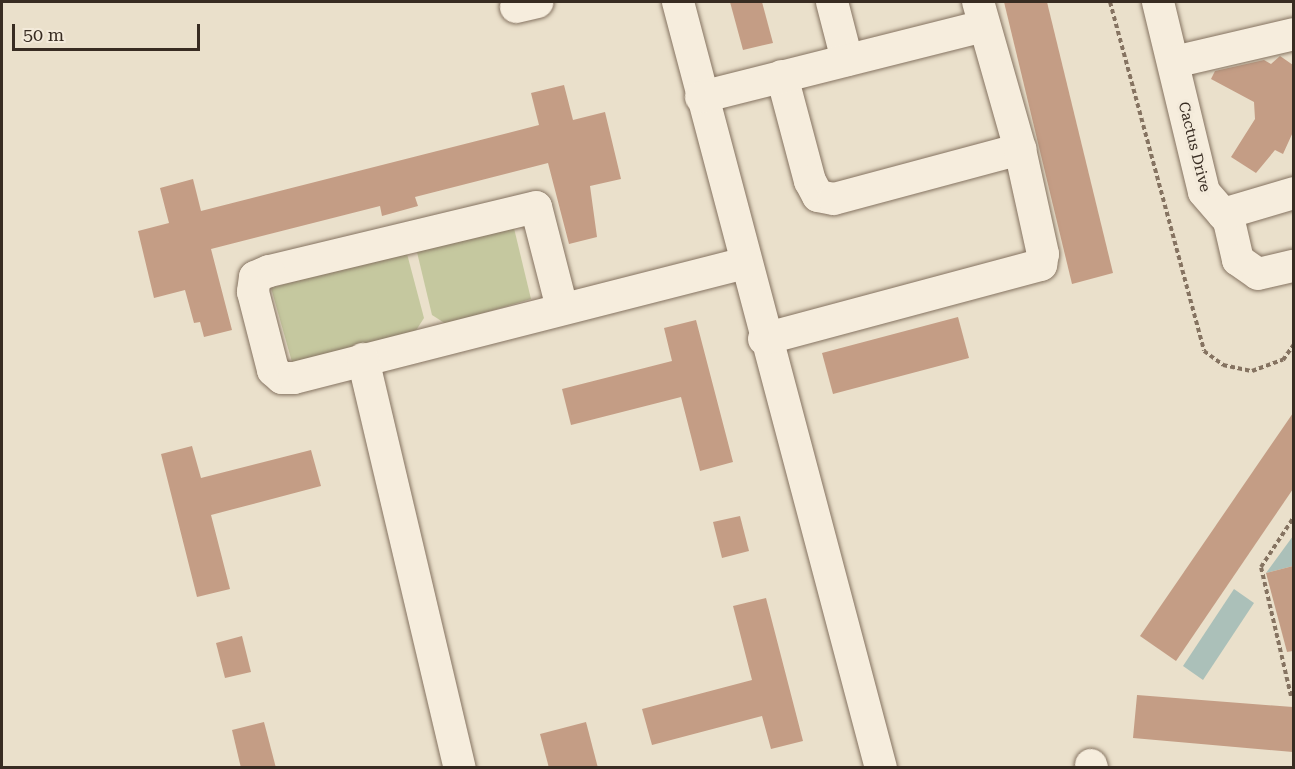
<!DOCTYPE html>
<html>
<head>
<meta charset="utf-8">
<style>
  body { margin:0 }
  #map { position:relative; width:1295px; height:769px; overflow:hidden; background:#eae0cb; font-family:"Roboto Serif",serif }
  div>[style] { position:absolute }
  .green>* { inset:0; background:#c5c89f }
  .water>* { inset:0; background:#abc0b9 }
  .building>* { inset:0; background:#c49d85 }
  .path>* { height:4px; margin-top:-2px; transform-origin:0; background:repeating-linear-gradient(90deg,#857361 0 4.5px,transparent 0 7.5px) }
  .roads { filter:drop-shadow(0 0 2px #857361) drop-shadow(0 0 2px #857361) }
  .minor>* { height:32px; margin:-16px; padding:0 16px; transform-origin:16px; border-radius:16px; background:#f6eddd }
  span { translate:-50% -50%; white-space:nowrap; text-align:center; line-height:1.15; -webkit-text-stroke:6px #f3eada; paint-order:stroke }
  .street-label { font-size:15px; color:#382c22 }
  .frame { position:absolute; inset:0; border:3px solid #382c22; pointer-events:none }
  .scale { position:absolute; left:12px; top:24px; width:188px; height:27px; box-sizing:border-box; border:3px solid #382c22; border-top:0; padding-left:8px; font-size:18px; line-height:21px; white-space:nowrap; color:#382c22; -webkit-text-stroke:4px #f3eada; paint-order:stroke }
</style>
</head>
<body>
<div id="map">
  <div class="green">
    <div style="clip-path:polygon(513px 224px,531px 299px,446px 324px,432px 315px,416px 248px)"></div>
    <div style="clip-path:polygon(406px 250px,424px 318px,415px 332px,292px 362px,271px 288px)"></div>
  </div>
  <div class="water">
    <div style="clip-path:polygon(1293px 536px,1293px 566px,1266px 573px)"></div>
    <div style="clip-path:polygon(1234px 589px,1254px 603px,1203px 680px,1183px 666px)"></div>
  </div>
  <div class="building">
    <div style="clip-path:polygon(730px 2px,762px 2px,773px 43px,743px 50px)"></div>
    <div style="clip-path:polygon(1004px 2px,1047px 2px,1113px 273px,1072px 284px)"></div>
    <div style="clip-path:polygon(1280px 56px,1293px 65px,1293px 132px,1283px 154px,1275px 150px,1256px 173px,1231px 157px,1255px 119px,1254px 102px,1211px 79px,1215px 71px,1264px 60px,1271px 64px)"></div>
    <div style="clip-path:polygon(564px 85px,573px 120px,605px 112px,621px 179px,590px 186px,597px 237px,569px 244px,548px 163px,415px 197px,418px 206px,382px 216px,380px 206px,211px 249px,232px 330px,204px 337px,200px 322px,194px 323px,185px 290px,154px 298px,138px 231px,169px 223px,160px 188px,193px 179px,201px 211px,539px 125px,531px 93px)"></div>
    <div style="clip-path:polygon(958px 317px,969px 358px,833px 394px,822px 353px)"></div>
    <div style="clip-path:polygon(696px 320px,733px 462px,700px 471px,681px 397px,571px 425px,562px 389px,672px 361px,664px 328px)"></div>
    <div style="clip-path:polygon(1293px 413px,1293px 489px,1176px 661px,1140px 636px)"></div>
    <div style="clip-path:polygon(192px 446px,201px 478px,311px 450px,321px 486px,211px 515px,230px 589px,197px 597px,161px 454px)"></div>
    <div style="clip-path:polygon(740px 516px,749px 551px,722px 558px,713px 522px)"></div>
    <div style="clip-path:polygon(1293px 566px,1293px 651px,1287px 652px,1266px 573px)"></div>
    <div style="clip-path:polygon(766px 598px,803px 741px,771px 749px,762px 716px,652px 745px,642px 709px,752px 680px,733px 606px)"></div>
    <div style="clip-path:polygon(242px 636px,251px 672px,225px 678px,216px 643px)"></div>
    <div style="clip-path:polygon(1137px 695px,1293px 707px,1293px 752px,1133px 738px)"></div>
    <div style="clip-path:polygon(264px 722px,276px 768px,241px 768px,232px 730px)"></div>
    <div style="clip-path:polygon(586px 722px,598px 768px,549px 768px,540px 734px)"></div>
  </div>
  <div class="path">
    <div style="left:1110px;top:2px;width:361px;rotate:74.9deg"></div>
    <div style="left:1204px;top:351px;width:24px;rotate:36deg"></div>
    <div style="left:1223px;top:365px;width:30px;rotate:12deg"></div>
    <div style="left:1252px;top:371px;width:33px;rotate:-20deg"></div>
    <div style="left:1283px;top:360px;width:19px;rotate:-55deg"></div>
    <div style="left:1291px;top:696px;width:132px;rotate:-103.1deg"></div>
    <div style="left:1261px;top:567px;width:60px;rotate:-56.6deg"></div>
  </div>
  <div class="roads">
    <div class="minor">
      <div style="left:678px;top:2px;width:792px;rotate:75.16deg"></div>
      <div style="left:832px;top:2px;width:60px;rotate:75.5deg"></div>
      <div style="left:1158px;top:2px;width:195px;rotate:76.4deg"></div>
      <div style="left:1204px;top:192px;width:38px;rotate:49deg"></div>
      <div style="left:1229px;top:221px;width:40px;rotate:77deg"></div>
      <div style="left:1238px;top:260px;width:24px;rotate:35deg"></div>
      <div style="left:1258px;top:274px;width:37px;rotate:-13deg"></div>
      <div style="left:516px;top:7px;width:22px;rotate:-13deg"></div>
      <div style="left:1174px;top:62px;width:123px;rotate:-13.1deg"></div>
      <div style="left:782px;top:76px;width:109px;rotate:75.1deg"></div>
      <div style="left:810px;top:181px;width:17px;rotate:62deg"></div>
      <div style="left:818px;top:196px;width:16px;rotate:11deg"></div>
      <div style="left:834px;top:199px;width:193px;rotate:-15deg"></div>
      <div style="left:701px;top:97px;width:292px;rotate:-14.1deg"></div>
      <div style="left:1223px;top:214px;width:74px;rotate:-16.5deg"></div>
      <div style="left:562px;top:308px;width:104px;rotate:-104.4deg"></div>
      <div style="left:536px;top:207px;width:275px;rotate:166.5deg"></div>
      <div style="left:269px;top:271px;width:15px;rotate:157deg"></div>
      <div style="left:255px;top:277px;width:15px;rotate:98deg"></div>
      <div style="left:253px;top:292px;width:81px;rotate:75.6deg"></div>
      <div style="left:273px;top:370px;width:12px;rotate:42deg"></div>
      <div style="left:282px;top:378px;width:12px"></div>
      <div style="left:294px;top:378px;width:465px;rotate:-14.3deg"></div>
      <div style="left:764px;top:339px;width:287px;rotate:-15deg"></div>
      <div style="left:1041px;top:265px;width:11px;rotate:-80deg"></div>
      <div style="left:1043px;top:254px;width:107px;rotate:-102.4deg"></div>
      <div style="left:1020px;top:149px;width:153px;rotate:-105.9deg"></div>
      <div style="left:363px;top:359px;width:420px;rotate:76.7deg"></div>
      <div style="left:1091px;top:765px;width:3px;rotate:72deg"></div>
    </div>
  </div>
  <div class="street-label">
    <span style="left:1194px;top:147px;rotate:76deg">Cactus Drive</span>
  </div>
  <div class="frame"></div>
  <div class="scale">50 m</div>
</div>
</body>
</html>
